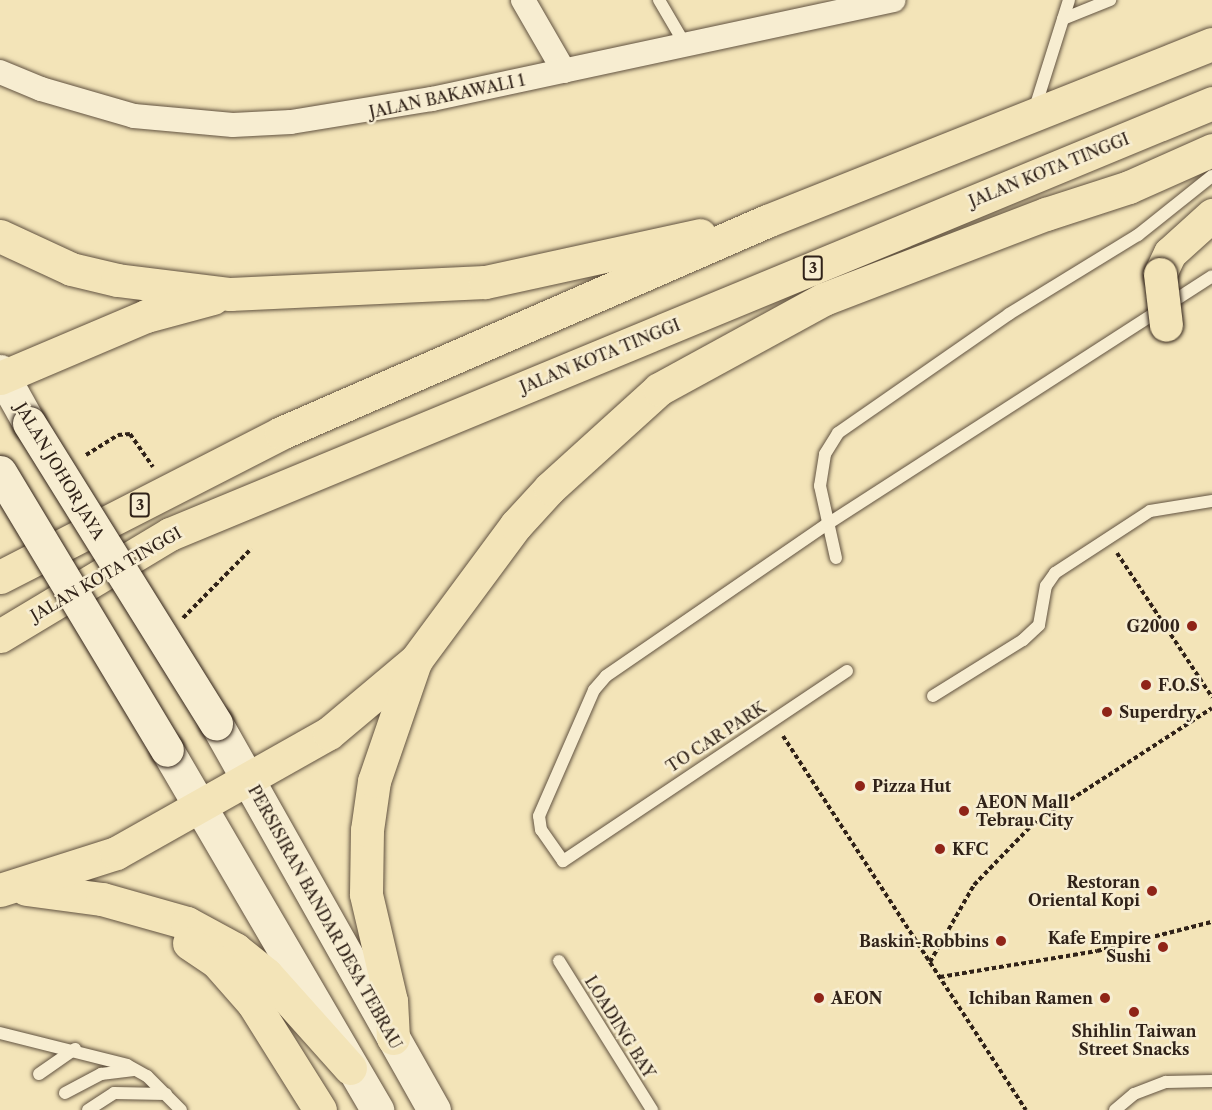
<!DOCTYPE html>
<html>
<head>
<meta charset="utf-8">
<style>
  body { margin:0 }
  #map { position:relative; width:1212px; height:1110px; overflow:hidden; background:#f3e4b8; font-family:"Libre Caslon Text",serif }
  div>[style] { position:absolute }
  .path>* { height:4px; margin-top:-2px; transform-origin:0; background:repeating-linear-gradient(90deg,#302218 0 4.5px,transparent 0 7.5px) }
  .roads { filter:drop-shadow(0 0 2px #615240) drop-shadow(0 0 2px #615240) }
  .lane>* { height:12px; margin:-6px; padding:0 6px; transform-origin:6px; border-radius:6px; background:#f7edd1 }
  .street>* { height:24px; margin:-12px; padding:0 12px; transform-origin:12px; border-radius:12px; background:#f7edd1 }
  .secondary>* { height:33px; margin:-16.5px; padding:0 16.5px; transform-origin:16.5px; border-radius:16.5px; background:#f7edd1 }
  .highway>* { height:33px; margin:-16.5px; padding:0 16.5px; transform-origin:16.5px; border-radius:16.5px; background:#f3e4b8 }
  .bridges { filter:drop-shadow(0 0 2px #302218) drop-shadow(0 0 2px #302218) }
  .secondary-bridge>* { height:33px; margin:-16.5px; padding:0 16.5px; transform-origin:16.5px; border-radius:16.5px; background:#f7edd1 }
  .highway-bridge>* { height:33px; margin:-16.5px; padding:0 16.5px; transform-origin:16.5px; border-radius:16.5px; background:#f3e4b8 }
  .dots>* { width:16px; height:16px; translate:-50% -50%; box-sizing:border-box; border:3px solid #f7edd1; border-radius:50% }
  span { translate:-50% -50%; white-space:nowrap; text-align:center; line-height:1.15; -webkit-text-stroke:5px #f7edd1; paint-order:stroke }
  .shield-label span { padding:2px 4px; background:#f7edd1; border:2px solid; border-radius:4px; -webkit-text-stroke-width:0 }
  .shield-label { font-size:15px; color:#302218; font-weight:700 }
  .street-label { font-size:16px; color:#302218 }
  .poi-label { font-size:16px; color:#302218; font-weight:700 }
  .right { translate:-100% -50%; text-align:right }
  .left { translate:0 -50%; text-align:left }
</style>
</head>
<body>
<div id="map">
  <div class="path">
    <div style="left:86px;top:455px;width:38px;rotate:-32deg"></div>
    <div style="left:118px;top:435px;width:12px;rotate:-5deg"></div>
    <div style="left:130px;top:434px;width:40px;rotate:55.1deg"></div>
    <div style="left:1117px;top:553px;width:173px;rotate:56.6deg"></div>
    <div style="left:183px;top:618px;width:97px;rotate:-45.4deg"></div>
    <div style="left:783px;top:736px;width:446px;rotate:57deg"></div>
    <div style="left:930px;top:962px;width:89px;rotate:-60.3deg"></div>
    <div style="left:974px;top:885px;width:85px;rotate:-46deg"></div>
    <div style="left:1033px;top:824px;width:213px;rotate:-32.9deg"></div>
    <div style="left:940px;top:977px;width:159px;rotate:-9.4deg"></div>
    <div style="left:1097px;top:951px;width:119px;rotate:-14.2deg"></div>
  </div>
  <div class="roads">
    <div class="lane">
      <div style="left:659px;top:0;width:53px;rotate:59.6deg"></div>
      <div style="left:1063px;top:19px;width:51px;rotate:-22deg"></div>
      <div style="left:1034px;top:111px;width:116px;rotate:-72.5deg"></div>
      <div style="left:836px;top:558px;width:74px;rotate:-102.5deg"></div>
      <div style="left:820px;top:486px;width:32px;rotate:-81deg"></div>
      <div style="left:825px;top:454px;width:25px;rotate:-58deg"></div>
      <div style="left:838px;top:433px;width:208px;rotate:-34.8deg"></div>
      <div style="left:1009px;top:314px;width:151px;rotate:-31.5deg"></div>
      <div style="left:1138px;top:235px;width:95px;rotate:-38.6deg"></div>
      <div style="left:847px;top:671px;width:342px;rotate:146.2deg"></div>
      <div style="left:563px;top:861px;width:38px;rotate:-125deg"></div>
      <div style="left:541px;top:830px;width:14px;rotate:-98deg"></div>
      <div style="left:539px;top:816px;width:137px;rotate:-66.4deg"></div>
      <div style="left:594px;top:690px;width:18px;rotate:-49deg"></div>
      <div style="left:606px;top:676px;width:267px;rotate:-34.5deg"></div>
      <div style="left:826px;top:525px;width:459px;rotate:-32.8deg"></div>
      <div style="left:933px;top:696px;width:106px;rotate:-31.9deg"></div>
      <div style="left:1023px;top:640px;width:22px;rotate:-43deg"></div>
      <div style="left:1039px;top:625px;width:40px;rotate:-80deg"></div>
      <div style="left:1046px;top:586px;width:16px;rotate:-55deg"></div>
      <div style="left:1055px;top:573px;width:113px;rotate:-33.1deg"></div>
      <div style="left:1150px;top:511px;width:63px;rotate:-9.2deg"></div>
      <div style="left:559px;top:961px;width:176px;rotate:58deg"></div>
      <div style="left:0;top:1033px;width:131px;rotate:14.1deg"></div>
      <div style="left:127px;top:1065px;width:23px;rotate:29deg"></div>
      <div style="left:147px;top:1076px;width:48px;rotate:45deg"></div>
      <div style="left:39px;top:1074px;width:44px;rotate:-34.8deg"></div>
      <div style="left:65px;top:1093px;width:41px;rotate:-27.8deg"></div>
      <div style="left:101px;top:1074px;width:33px;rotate:-7deg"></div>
      <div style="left:88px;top:1110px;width:31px;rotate:-33deg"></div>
      <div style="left:114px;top:1093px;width:52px;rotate:1.1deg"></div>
      <div style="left:1115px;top:1110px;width:25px;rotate:-40deg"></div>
      <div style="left:1134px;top:1094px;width:34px;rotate:-21deg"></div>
      <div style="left:1166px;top:1082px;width:46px;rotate:-1.2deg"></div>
    </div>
    <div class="street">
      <div style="left:523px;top:0;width:82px;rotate:60deg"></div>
      <div style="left:0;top:72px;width:44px;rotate:22.5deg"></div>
      <div style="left:41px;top:89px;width:97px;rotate:16.2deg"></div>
      <div style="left:134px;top:116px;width:99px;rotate:5.2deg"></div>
      <div style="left:233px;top:125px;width:58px;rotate:-3deg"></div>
      <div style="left:291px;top:122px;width:143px;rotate:-9.3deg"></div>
      <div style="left:432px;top:99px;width:472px;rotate:-12.1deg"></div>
    </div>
    <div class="secondary">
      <div style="left:0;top:371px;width:60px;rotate:60.9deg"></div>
      <div style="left:216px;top:723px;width:444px;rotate:60.6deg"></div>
      <div style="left:167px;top:750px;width:417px;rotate:59.7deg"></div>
    </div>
    <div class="highway">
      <div style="left:0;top:236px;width:78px;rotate:24.9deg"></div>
      <div style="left:71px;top:269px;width:47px;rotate:13.4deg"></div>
      <div style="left:117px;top:280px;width:114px;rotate:7.1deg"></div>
      <div style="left:230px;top:294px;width:255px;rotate:-2.7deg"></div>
      <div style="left:485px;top:282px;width:220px;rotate:-12.3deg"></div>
      <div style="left:1160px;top:274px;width:23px;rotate:-65deg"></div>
      <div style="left:1170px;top:253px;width:57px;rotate:-42.1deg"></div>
      <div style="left:0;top:378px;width:159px;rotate:-23deg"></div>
      <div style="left:146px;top:316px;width:69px;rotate:-15deg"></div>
      <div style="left:0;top:577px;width:316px;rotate:-27.1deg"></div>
      <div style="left:281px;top:433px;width:530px;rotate:-23.57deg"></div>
      <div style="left:767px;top:221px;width:479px;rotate:-21.7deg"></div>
      <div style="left:0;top:636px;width:198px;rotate:-31deg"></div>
      <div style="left:170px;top:534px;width:1128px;rotate:-22.47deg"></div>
      <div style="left:26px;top:889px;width:77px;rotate:7.5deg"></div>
      <div style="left:102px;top:899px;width:88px;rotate:15.8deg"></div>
      <div style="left:187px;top:923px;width:55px;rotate:28.4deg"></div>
      <div style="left:235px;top:949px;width:40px;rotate:39deg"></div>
      <div style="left:266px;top:974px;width:126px;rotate:48.2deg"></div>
      <div style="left:0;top:890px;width:122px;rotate:-17.7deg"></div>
      <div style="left:116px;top:853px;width:244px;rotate:-29.4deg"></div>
      <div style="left:329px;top:733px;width:114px;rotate:-40deg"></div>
      <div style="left:416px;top:660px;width:168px;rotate:-53.5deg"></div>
      <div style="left:516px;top:525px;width:50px;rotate:-47.4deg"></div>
      <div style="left:550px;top:488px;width:147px;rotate:-42.2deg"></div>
      <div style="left:659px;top:389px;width:188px;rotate:-28.6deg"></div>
      <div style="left:824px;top:299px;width:238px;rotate:-21deg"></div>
      <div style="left:1046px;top:214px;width:87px;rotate:-18deg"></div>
      <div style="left:1129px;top:187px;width:91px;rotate:-24deg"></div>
      <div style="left:189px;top:943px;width:34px;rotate:34deg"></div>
      <div style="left:217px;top:962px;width:55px;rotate:48.7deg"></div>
      <div style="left:253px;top:1003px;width:126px;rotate:57.9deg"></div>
      <div style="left:393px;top:1038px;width:37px;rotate:-93deg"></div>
      <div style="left:391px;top:1001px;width:110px;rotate:-103.2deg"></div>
      <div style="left:366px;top:894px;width:64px;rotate:-89.1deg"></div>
      <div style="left:367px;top:830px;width:49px;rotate:-81.9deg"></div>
      <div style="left:374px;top:781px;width:126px;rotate:-71deg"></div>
    </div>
  </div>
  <div class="bridges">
    <div class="secondary-bridge">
      <div style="left:29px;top:423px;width:354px;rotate:58.1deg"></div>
      <div style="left:0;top:472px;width:324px;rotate:59deg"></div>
    </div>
    <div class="highway-bridge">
      <div style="left:1160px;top:274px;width:51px;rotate:83.3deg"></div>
    </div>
  </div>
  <div class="dots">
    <div style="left:1192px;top:626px;background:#8f2418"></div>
    <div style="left:1146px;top:685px;background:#8f2418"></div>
    <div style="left:1107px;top:712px;background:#8f2418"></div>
    <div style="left:860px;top:786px;background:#8f2418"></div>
    <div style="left:964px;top:811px;background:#8f2418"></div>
    <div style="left:940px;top:849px;background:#8f2418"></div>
    <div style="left:1152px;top:891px;background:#8f2418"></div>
    <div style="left:1001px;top:941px;background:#8f2418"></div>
    <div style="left:1163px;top:947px;background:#8f2418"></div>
    <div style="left:819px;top:998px;background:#8f2418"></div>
    <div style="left:1105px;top:998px;background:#8f2418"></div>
    <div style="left:1134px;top:1012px;background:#8f2418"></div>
  </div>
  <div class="shield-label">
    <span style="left:813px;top:268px">3</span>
    <span style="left:140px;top:505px">3</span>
  </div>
  <div class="street-label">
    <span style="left:447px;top:96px;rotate:-12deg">JALAN BAKAWALI 1</span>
    <span style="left:1049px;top:170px;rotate:-22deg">JALAN KOTA TINGGI</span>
    <span style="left:600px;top:356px;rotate:-22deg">JALAN KOTA TINGGI</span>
    <span style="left:60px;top:471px;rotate:59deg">JALAN JOHOR JAYA</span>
    <span style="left:106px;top:574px;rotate:-30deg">JALAN KOTA TINGGI</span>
    <span style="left:716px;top:737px;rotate:-33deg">TO CAR PARK</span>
    <span style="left:325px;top:917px;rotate:61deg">PERSISIRAN BANDAR DESA TEBRAU</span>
    <span style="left:620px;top:1027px;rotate:58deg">LOADING BAY</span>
  </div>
  <div class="poi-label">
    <span class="right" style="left:1180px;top:626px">G2000</span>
    <span class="left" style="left:1158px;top:685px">F.O.S</span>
    <span class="left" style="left:1119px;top:712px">Superdry</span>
    <span class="left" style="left:872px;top:786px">Pizza Hut</span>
    <span class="left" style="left:976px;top:811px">AEON Mall<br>Tebrau City</span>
    <span class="left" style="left:952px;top:849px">KFC</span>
    <span class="right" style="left:1140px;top:891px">Restoran<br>Oriental Kopi</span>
    <span class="right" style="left:1151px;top:947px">Kafe Empire<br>Sushi</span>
    <span class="right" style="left:989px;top:941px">Baskin-Robbins</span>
    <span class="left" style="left:831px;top:998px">AEON</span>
    <span class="right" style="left:1093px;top:998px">Ichiban Ramen</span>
    <span style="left:1134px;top:1040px">Shihlin Taiwan<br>Street Snacks</span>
  </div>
</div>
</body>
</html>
